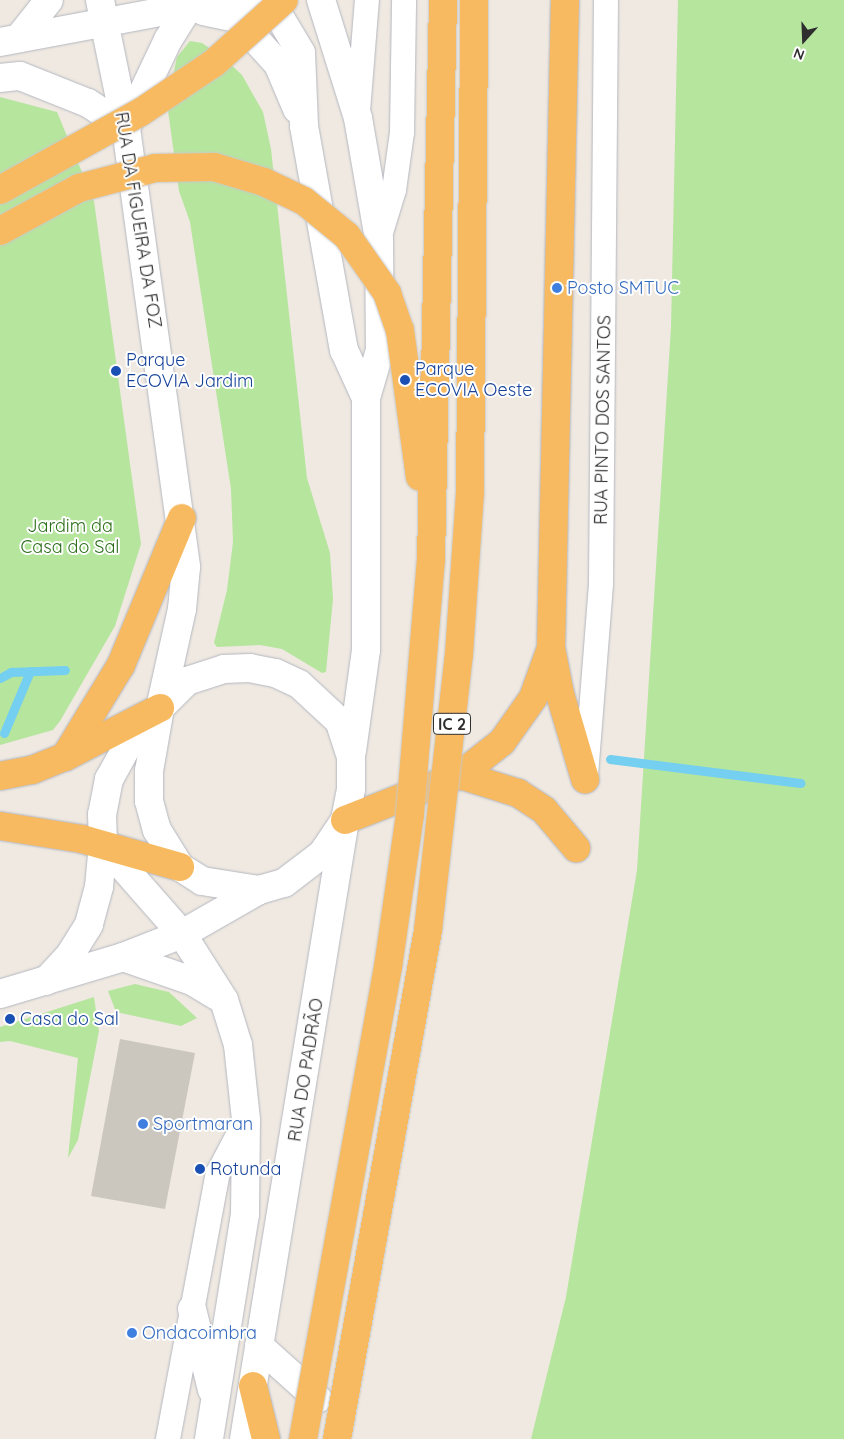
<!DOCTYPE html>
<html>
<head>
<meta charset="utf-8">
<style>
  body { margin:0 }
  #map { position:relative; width:844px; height:1439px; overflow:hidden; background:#efe9e1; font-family:Quicksand,sans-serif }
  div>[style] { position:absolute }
  .green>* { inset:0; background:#b6e59e }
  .stream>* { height:9px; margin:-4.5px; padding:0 4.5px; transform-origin:4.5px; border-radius:4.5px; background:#75cff0 }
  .building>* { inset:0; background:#cbc7bf }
  .roads { filter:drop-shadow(0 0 1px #b4b7c1) drop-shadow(0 0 1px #b4b7c1) }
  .minor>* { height:24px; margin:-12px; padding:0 12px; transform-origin:12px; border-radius:12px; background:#fff }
  .tertiary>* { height:28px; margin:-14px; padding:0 14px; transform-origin:14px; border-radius:14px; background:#fff }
  .secondary>* { height:28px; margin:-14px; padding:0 14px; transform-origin:14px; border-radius:14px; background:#fff }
  .trunk>* { height:28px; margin:-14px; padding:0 14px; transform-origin:14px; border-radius:14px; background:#f8ba60 }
  .bridges { filter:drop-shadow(0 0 1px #c9c9c9) drop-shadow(0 0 1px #c9c9c9) }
  .trunk-bridge>* { height:28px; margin:-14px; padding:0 14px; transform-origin:14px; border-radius:14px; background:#f8ba60 }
  .dots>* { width:14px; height:14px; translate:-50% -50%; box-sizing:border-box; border:2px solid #fff; border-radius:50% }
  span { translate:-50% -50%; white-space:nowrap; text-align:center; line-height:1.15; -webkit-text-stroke:4px #fff; paint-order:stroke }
  .shield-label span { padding:1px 4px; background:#fff; border:1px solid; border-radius:4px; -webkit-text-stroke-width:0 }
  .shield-label { font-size:16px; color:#2e2e2e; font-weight:700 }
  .street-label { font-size:18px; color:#2e2e2e }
  .shop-label { font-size:18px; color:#366cbe }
  .left { translate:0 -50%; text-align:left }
  .transit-label { font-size:18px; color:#164399 }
  .park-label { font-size:18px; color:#2c6e1b }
  .north { position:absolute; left:779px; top:15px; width:50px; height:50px; -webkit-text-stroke:4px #fff; paint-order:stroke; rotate:200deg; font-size:14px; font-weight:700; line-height:20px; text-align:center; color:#2e2e2e }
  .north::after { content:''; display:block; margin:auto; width:18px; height:22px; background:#2e2e2e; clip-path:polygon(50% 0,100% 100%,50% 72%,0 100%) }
</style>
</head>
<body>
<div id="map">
  <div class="green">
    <div style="clip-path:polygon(678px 0,844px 0,844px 1439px,531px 1439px,566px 1297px,637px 870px,671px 327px)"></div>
    <div style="clip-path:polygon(190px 41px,202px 43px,224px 58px,242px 75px,263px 112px,271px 149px,307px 478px,330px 553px,333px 599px,326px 672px,322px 673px,282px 649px,260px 645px,217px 647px,214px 643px,227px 590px,233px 542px,231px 489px,190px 222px,179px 191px,167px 103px,177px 57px)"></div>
    <div style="clip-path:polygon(0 97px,57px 112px,94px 201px,141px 544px,115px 626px,60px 721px,53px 730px,0 745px)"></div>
    <div style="clip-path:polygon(135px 984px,169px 992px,197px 1018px,181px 1026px,116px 1012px,108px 991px)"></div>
    <div style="clip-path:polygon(94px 997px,99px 1031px,78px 1140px,68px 1158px,78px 1058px,10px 1041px,0 1042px,0 1027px)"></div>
  </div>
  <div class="stream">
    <div style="left:0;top:678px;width:13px;rotate:-29deg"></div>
    <div style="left:11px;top:672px;width:54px;rotate:-2.1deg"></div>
    <div style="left:4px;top:733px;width:67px;rotate:-67.2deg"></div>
    <div style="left:610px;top:759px;width:192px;rotate:7.2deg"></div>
  </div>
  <div class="building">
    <div style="clip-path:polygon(120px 1039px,195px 1053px,165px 1209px,91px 1196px)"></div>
  </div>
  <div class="roads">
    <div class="minor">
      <div style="left:358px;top:111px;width:111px;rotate:-85.4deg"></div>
      <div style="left:379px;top:239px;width:51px;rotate:-73deg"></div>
      <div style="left:394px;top:190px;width:59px;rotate:-82.1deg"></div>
      <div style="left:402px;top:132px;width:132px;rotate:-89.1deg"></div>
      <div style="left:586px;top:775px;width:193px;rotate:-85.5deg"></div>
      <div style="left:601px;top:583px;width:583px;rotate:-89.51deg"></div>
      <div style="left:168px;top:1439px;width:271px;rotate:-79.4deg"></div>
      <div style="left:218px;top:1173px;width:60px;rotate:-62.2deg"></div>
    </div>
    <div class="tertiary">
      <div style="left:100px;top:0;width:21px;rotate:79deg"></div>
      <div style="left:19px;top:38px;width:48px;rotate:-51.7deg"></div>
      <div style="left:123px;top:957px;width:73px;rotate:19.2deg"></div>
      <div style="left:192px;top:981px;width:37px;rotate:31deg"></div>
      <div style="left:46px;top:981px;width:35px;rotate:-47deg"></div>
      <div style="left:70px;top:955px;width:36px;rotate:-58deg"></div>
      <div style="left:89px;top:924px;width:38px;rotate:-75deg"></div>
      <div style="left:99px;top:887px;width:43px;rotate:-84.7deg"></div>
      <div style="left:0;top:994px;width:128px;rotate:-16.7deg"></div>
      <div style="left:123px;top:957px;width:63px;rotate:-21.3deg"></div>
      <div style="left:182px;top:934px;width:89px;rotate:-29.7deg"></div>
    </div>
    <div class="secondary">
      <div style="left:251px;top:0;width:37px;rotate:34deg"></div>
      <div style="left:282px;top:21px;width:37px;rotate:59deg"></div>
      <div style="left:301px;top:53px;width:73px;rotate:87.6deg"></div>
      <div style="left:304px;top:126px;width:228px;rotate:79.9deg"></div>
      <div style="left:344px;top:350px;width:53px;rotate:65.4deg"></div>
      <div style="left:321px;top:0;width:124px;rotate:72.6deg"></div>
      <div style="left:358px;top:118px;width:123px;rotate:80.2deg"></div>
      <div style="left:379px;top:239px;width:111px;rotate:89.5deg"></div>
      <div style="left:380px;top:350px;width:50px;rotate:106.3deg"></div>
      <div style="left:366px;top:398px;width:252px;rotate:90deg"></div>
      <div style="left:366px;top:650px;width:102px;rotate:97.9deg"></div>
      <div style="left:203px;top:11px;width:34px;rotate:12deg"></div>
      <div style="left:236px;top:18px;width:62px;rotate:47.6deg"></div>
      <div style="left:278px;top:64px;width:49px;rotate:67.1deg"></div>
      <div style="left:104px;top:21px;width:109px;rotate:78.4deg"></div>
      <div style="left:126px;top:128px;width:443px;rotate:82.2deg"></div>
      <div style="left:186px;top:567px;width:42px;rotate:95.4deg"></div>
      <div style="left:182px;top:609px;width:101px;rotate:102.5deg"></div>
      <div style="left:160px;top:708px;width:64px;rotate:99.9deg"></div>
      <div style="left:149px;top:771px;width:30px;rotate:90deg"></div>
      <div style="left:149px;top:801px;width:30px;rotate:75deg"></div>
      <div style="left:157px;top:830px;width:44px;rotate:58.1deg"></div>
      <div style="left:180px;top:867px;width:26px;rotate:32deg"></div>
      <div style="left:202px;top:881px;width:58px;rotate:9deg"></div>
      <div style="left:259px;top:890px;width:26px;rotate:-16deg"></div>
      <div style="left:284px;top:883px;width:48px;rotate:-37.3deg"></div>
      <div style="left:322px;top:854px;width:41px;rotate:-55.9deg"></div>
      <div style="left:345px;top:820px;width:32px;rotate:-79deg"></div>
      <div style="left:351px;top:789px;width:32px;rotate:-90deg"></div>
      <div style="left:351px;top:757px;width:38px;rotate:-108deg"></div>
      <div style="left:339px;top:721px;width:54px;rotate:-137.2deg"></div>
      <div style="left:299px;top:684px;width:26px;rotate:-155deg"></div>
      <div style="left:275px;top:673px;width:25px;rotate:-169deg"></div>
      <div style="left:250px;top:668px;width:26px;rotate:178deg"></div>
      <div style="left:224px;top:669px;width:39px;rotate:162deg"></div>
      <div style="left:187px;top:681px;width:38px;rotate:135deg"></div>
      <div style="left:160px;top:708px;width:49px;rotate:130.9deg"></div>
      <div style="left:128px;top:745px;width:39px;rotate:119deg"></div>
      <div style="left:109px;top:779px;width:36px;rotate:101deg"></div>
      <div style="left:102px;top:814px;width:30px;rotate:88deg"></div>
      <div style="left:103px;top:844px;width:120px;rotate:48.7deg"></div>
      <div style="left:182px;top:934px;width:78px;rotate:57.5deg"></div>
      <div style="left:224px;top:1000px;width:47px;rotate:72.7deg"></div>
      <div style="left:238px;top:1045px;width:75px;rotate:83.9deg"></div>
      <div style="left:246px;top:1120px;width:94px;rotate:90.6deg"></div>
      <div style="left:245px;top:1214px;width:228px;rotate:99.1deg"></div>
      <div style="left:0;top:42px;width:190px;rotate:-10.6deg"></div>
      <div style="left:187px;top:7px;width:63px;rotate:-6.3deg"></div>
      <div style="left:0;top:78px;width:20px;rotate:-6deg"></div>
      <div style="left:20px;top:76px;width:73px;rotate:21.7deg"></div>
      <div style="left:88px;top:103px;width:45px;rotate:33.3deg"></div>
      <div style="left:126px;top:128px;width:98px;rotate:-64.5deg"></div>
      <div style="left:168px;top:40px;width:47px;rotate:-58deg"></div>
      <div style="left:192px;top:1309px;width:83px;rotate:76.1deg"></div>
      <div style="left:259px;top:1346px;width:79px;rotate:41.9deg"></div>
      <div style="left:244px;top:1439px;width:621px;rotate:-80.73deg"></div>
    </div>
    <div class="trunk">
      <div style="left:565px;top:0;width:648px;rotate:91.24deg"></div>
      <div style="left:551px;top:648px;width:47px;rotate:78.9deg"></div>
      <div style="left:560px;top:694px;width:89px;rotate:73.6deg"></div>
      <div style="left:65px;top:757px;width:108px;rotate:-58.7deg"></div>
      <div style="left:121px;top:665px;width:159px;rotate:-67.5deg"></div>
      <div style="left:460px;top:775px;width:61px;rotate:17.2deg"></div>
      <div style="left:518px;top:793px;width:31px;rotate:33deg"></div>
      <div style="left:544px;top:810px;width:50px;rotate:49.9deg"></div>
      <div style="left:0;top:776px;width:33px;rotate:-11deg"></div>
      <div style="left:32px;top:770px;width:35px;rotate:-22deg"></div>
      <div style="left:65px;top:757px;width:107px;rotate:-27.3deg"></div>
      <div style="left:345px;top:820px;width:123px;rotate:-21.4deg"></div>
      <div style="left:460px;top:775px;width:53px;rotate:-38.2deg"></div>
      <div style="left:502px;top:742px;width:54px;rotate:-54.8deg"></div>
      <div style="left:533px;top:698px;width:53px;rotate:-70.2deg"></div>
      <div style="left:0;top:826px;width:83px;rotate:9deg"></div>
      <div style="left:82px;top:839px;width:102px;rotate:15.9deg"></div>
      <div style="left:253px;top:1386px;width:55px;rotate:76.2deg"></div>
    </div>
  </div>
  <div class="bridges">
    <div class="trunk-bridge">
      <div style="left:0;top:190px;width:161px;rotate:-29deg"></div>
      <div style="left:141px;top:112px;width:88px;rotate:-33.9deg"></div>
      <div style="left:214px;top:63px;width:94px;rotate:-42deg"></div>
      <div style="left:0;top:231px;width:90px;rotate:-28.6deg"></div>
      <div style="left:79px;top:188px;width:79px;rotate:-14.7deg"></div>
      <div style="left:155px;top:168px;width:59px;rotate:-1deg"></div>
      <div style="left:214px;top:167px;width:52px;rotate:16.7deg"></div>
      <div style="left:264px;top:182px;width:44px;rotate:25.4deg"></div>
      <div style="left:304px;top:201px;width:55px;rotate:39.1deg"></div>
      <div style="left:347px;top:236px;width:70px;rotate:54.9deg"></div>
      <div style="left:387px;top:293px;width:39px;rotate:71deg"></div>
      <div style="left:400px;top:330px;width:148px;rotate:82.3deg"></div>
      <div style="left:303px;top:1439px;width:480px;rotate:-79.8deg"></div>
      <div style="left:388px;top:967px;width:155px;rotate:-81.8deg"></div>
      <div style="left:410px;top:814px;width:255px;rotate:-85.3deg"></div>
      <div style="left:431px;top:560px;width:560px;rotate:-88.77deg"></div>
      <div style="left:337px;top:1439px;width:517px;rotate:-79.86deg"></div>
      <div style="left:428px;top:930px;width:278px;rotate:-83.6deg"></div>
      <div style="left:459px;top:654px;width:163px;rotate:-86.1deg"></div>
      <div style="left:470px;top:491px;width:491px;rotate:-89.5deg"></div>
    </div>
  </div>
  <div class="dots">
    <div style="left:557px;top:288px;background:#3f7fe0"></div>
    <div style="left:116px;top:371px;background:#1a4fb4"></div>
    <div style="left:405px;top:380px;background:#1a4fb4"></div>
    <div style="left:10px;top:1019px;background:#1a4fb4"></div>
    <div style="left:143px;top:1124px;background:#3f7fe0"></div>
    <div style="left:200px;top:1169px;background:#1a4fb4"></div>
    <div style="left:132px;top:1333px;background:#3f7fe0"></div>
  </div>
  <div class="shield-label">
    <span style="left:452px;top:724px">IC 2</span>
  </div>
  <div class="street-label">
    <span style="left:138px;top:220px;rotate:81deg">RUA DA FIGUEIRA DA FOZ</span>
    <span style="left:603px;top:420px;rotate:-89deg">RUA PINTO DOS SANTOS</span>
    <span style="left:306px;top:1070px;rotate:-81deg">RUA DO PADRÃO</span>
  </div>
  <div class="shop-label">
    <span class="left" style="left:567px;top:288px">Posto SMTUC</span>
    <span class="left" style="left:153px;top:1124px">Sportmaran</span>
    <span class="left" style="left:142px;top:1333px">Ondacoimbra</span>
  </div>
  <div class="transit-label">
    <span class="left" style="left:126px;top:371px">Parque<br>ECOVIA Jardim</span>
    <span class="left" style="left:415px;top:380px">Parque<br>ECOVIA Oeste</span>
    <span class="left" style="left:20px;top:1019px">Casa do Sal</span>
    <span class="left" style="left:210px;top:1169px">Rotunda</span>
  </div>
  <div class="park-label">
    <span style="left:70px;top:537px">Jardim da<br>Casa do Sal</span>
  </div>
  <div class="north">N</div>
</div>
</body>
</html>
